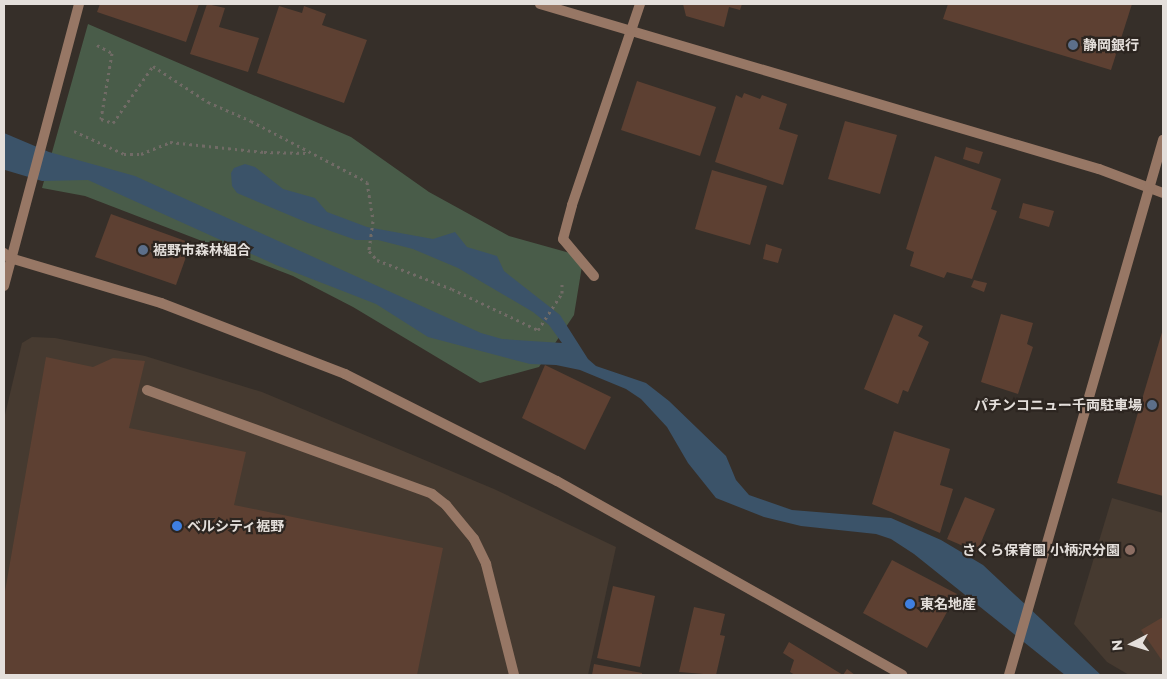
<!DOCTYPE html>
<html>
<head>
<meta charset="utf-8">
<style>
  body { margin:0 }
  #map { position:relative; width:1167px; height:679px; overflow:hidden; background:#362f29; font-family:Montserrat,"Noto Sans JP",sans-serif }
  div>[style] { position:absolute }
  .built>* { inset:0; background:#463a30 }
  .green>* { inset:0; background:#495c49 }
  .water>* { inset:0; background:#3b5369 }
  .building>* { inset:0; background:#5d4032 }
  .path>* { height:3px; margin-top:-1.5px; transform-origin:0; background:repeating-linear-gradient(90deg,#716b66 0 2.5px,transparent 0 6.5px) }
  .service>* { height:10px; margin:-5px; padding:0 5px; transform-origin:5px; border-radius:5px; background:#977765 }
  .minor>* { height:10px; margin:-5px; padding:0 5px; transform-origin:5px; border-radius:5px; background:#977765 }
  .tertiary>* { height:10px; margin:-5px; padding:0 5px; transform-origin:5px; border-radius:5px; background:#977765 }
  .dots>* { width:14px; height:14px; translate:-50% -50%; box-sizing:border-box; border:2px solid #2c2520; border-radius:50% }
  span { translate:-50% -50%; white-space:nowrap; text-align:center; line-height:1.15; -webkit-text-stroke:4.5px #2c2520; paint-order:stroke }
  .poi-label { font-size:14px; color:#e4dfdb; font-weight:700 }
  .left { translate:0 -50%; text-align:left }
  .right { translate:-100% -50%; text-align:right }
  .frame { position:absolute; inset:0; border:5px solid #e4dfdb; pointer-events:none }
  .north { position:absolute; left:1107px; top:619px; width:50px; height:50px; -webkit-text-stroke:4px #2c2520; paint-order:stroke; rotate:265deg; font-size:14px; font-weight:700; line-height:20px; text-align:center; color:#e4dfdb }
  .north::after { content:''; display:block; margin:auto; width:18px; height:22px; background:#e4dfdb; clip-path:polygon(50% 0,100% 100%,50% 72%,0 100%) }
</style>
</head>
<body>
<div id="map">
  <div class="built">
    <div style="clip-path:polygon(32px 337px,55px 338px,145px 356px,262px 392px,494px 489px,616px 547px,588px 675px,4px 675px,4px 419px,22px 343px)"></div>
    <div style="clip-path:polygon(1112px 498px,1163px 513px,1163px 675px,1129px 675px,1107px 662px,1074px 624px)"></div>
  </div>
  <div class="green">
    <div style="clip-path:polygon(88px 24px,351px 137px,429px 192px,509px 236px,577px 255px,583px 260px,574px 315px,539px 367px,480px 383px,353px 307px,293px 276px,85px 196px,42px 188px)"></div>
  </div>
  <div class="water">
    <div style="clip-path:polygon(4px 133px,49px 152px,135px 176px,481px 333px,502px 339px,562px 343px,549px 325px,533px 312px,458px 268px,413px 249px,378px 240px,356px 240px,308px 223px,237px 193px,232px 186px,231px 173px,234px 168px,245px 164px,255px 167px,283px 189px,315px 198px,327px 212px,367px 227px,433px 239px,455px 232px,467px 247px,497px 256px,504px 271px,560px 315px,588px 359px,596px 366px,646px 383px,669px 401px,726px 456px,736px 480px,749px 495px,792px 510px,891px 518px,941px 540px,983px 565px,1101px 675px,1065px 675px,914px 554px,891px 539px,876px 534px,801px 526px,764px 517px,716px 498px,688px 463px,667px 427px,641px 399px,626px 389px,580px 370px,556px 365px,530px 364px,428px 337px,376px 304px,276px 265px,88px 180px,42px 181px,5px 170px)"></div>
  </div>
  <div class="building">
    <div style="clip-path:polygon(100px 4px,199px 4px,186px 42px,97px 12px)"></div>
    <div style="clip-path:polygon(207px 4px,225px 8px,219px 27px,259px 38px,248px 72px,190px 54px)"></div>
    <div style="clip-path:polygon(683px 4px,742px 4px,740px 10px,729px 7px,724px 27px,686px 16px)"></div>
    <div style="clip-path:polygon(948px 4px,1132px 4px,1111px 70px,943px 19px)"></div>
    <div style="clip-path:polygon(279px 6px,302px 13px,304px 6px,326px 14px,322px 25px,367px 40px,344px 103px,257px 73px)"></div>
    <div style="clip-path:polygon(637px 81px,716px 107px,700px 156px,621px 130px)"></div>
    <div style="clip-path:polygon(744px 93px,760px 99px,762px 95px,787px 104px,779px 129px,798px 135px,783px 185px,715px 162px,736px 95px,742px 98px)"></div>
    <div style="clip-path:polygon(845px 121px,897px 135px,880px 194px,828px 179px)"></div>
    <div style="clip-path:polygon(966px 147px,983px 152px,979px 164px,963px 159px)"></div>
    <div style="clip-path:polygon(935px 156px,1001px 179px,991px 209px,997px 211px,972px 279px,947px 272px,944px 278px,910px 266px,914px 252px,906px 249px)"></div>
    <div style="clip-path:polygon(712px 170px,767px 186px,750px 245px,695px 229px)"></div>
    <div style="clip-path:polygon(1023px 203px,1054px 211px,1049px 227px,1019px 218px)"></div>
    <div style="clip-path:polygon(111px 214px,191px 243px,176px 285px,95px 257px)"></div>
    <div style="clip-path:polygon(766px 244px,782px 249px,778px 263px,763px 259px)"></div>
    <div style="clip-path:polygon(974px 280px,987px 283px,984px 292px,971px 287px)"></div>
    <div style="clip-path:polygon(894px 314px,923px 326px,918px 336px,929px 342px,908px 392px,903px 390px,898px 404px,864px 389px)"></div>
    <div style="clip-path:polygon(1001px 314px,1033px 323px,1027px 344px,1033px 347px,1018px 394px,981px 382px)"></div>
    <div style="clip-path:polygon(1163px 329px,1163px 496px,1117px 483px)"></div>
    <div style="clip-path:polygon(46px 357px,93px 367px,113px 358px,145px 361px,129px 428px,246px 452px,234px 505px,443px 548px,417px 675px,4px 675px,4px 597px)"></div>
    <div style="clip-path:polygon(545px 365px,611px 397px,585px 450px,522px 418px)"></div>
    <div style="clip-path:polygon(894px 431px,950px 449px,940px 485px,953px 489px,940px 533px,872px 504px)"></div>
    <div style="clip-path:polygon(965px 497px,995px 509px,977px 552px,947px 539px)"></div>
    <div style="clip-path:polygon(892px 560px,957px 594px,927px 648px,863px 613px)"></div>
    <div style="clip-path:polygon(613px 586px,655px 596px,640px 667px,597px 658px)"></div>
    <div style="clip-path:polygon(694px 607px,725px 614px,720px 635px,725px 636px,716px 675px,679px 672px)"></div>
    <div style="clip-path:polygon(1163px 617px,1163px 662px,1141px 630px)"></div>
    <div style="clip-path:polygon(789px 642px,843px 675px,847px 669px,855px 675px,795px 675px,790px 672px,794px 660px,783px 653px)"></div>
    <div style="clip-path:polygon(594px 664px,642px 673px,642px 675px,592px 675px)"></div>
  </div>
  <div class="path">
    <div style="left:97px;top:45px;width:17px;rotate:28deg"></div>
    <div style="left:112px;top:53px;width:67px;rotate:99.5deg"></div>
    <div style="left:101px;top:119px;width:13px;rotate:18deg"></div>
    <div style="left:113px;top:123px;width:70px;rotate:-54.9deg"></div>
    <div style="left:153px;top:66px;width:66px;rotate:33.2deg"></div>
    <div style="left:208px;top:102px;width:47px;rotate:23.8deg"></div>
    <div style="left:251px;top:121px;width:131px;rotate:27.7deg"></div>
    <div style="left:367px;top:182px;width:39px;rotate:81deg"></div>
    <div style="left:373px;top:221px;width:30px;rotate:98deg"></div>
    <div style="left:369px;top:251px;width:12px;rotate:48deg"></div>
    <div style="left:377px;top:260px;width:80px;rotate:21.1deg"></div>
    <div style="left:452px;top:289px;width:95px;rotate:25.5deg"></div>
    <div style="left:538px;top:330px;width:44px;rotate:-57deg"></div>
    <div style="left:562px;top:293px;width:12px;rotate:-90deg"></div>
    <div style="left:74px;top:131px;width:55px;rotate:24.7deg"></div>
    <div style="left:124px;top:154px;width:17px"></div>
    <div style="left:141px;top:154px;width:31px;rotate:-22deg"></div>
    <div style="left:170px;top:142px;width:95px;rotate:6.1deg"></div>
    <div style="left:264px;top:152px;width:43px;rotate:1.3deg"></div>
  </div>
  <div class="service">
    <div style="left:147px;top:390px;width:303px;rotate:20deg"></div>
    <div style="left:432px;top:494px;width:18px;rotate:38deg"></div>
    <div style="left:446px;top:505px;width:44px;rotate:50.5deg"></div>
    <div style="left:474px;top:539px;width:28px;rotate:64deg"></div>
    <div style="left:486px;top:564px;width:114px;rotate:75.8deg"></div>
  </div>
  <div class="minor">
    <div style="left:540px;top:4px;width:583px;rotate:16.45deg"></div>
    <div style="left:1099px;top:169px;width:68px;rotate:20.6deg"></div>
    <div style="left:4px;top:253px;width:8px;rotate:40deg"></div>
    <div style="left:10px;top:258px;width:158px;rotate:16.6deg"></div>
    <div style="left:161px;top:303px;width:197px;rotate:21.1deg"></div>
    <div style="left:345px;top:374px;width:237px;rotate:26.8deg"></div>
    <div style="left:557px;top:481px;width:396px;rotate:29.3deg"></div>
    <div style="left:594px;top:276px;width:48px;rotate:-130deg"></div>
    <div style="left:563px;top:239px;width:35px;rotate:-75deg"></div>
    <div style="left:572px;top:205px;width:212px;rotate:-71.3deg"></div>
    <div style="left:4px;top:286px;width:292px;rotate:-75.1deg"></div>
  </div>
  <div class="tertiary">
    <div style="left:1009px;top:675px;width:557px;rotate:-73.94deg"></div>
  </div>
  <div class="dots">
    <div style="left:1073px;top:45px;background:#5c6f8a"></div>
    <div style="left:143px;top:250px;background:#5c6f8a"></div>
    <div style="left:1152px;top:405px;background:#5c6f8a"></div>
    <div style="left:177px;top:526px;background:#3f7fe0"></div>
    <div style="left:1130px;top:550px;background:#8d6e63"></div>
    <div style="left:910px;top:604px;background:#3f7fe0"></div>
  </div>
  <div class="poi-label">
    <span class="left" style="left:1083px;top:45px">静岡銀行</span>
    <span class="left" style="left:153px;top:250px">裾野市森林組合</span>
    <span class="right" style="left:1142px;top:405px">パチンコニュー千両駐車場</span>
    <span class="left" style="left:187px;top:526px">ベルシティ裾野</span>
    <span class="right" style="left:1120px;top:550px">さくら保育園 小柄沢分園</span>
    <span class="left" style="left:920px;top:604px">東名地産</span>
  </div>
  <div class="frame"></div>
  <div class="north">N</div>
</div>
</body>
</html>
